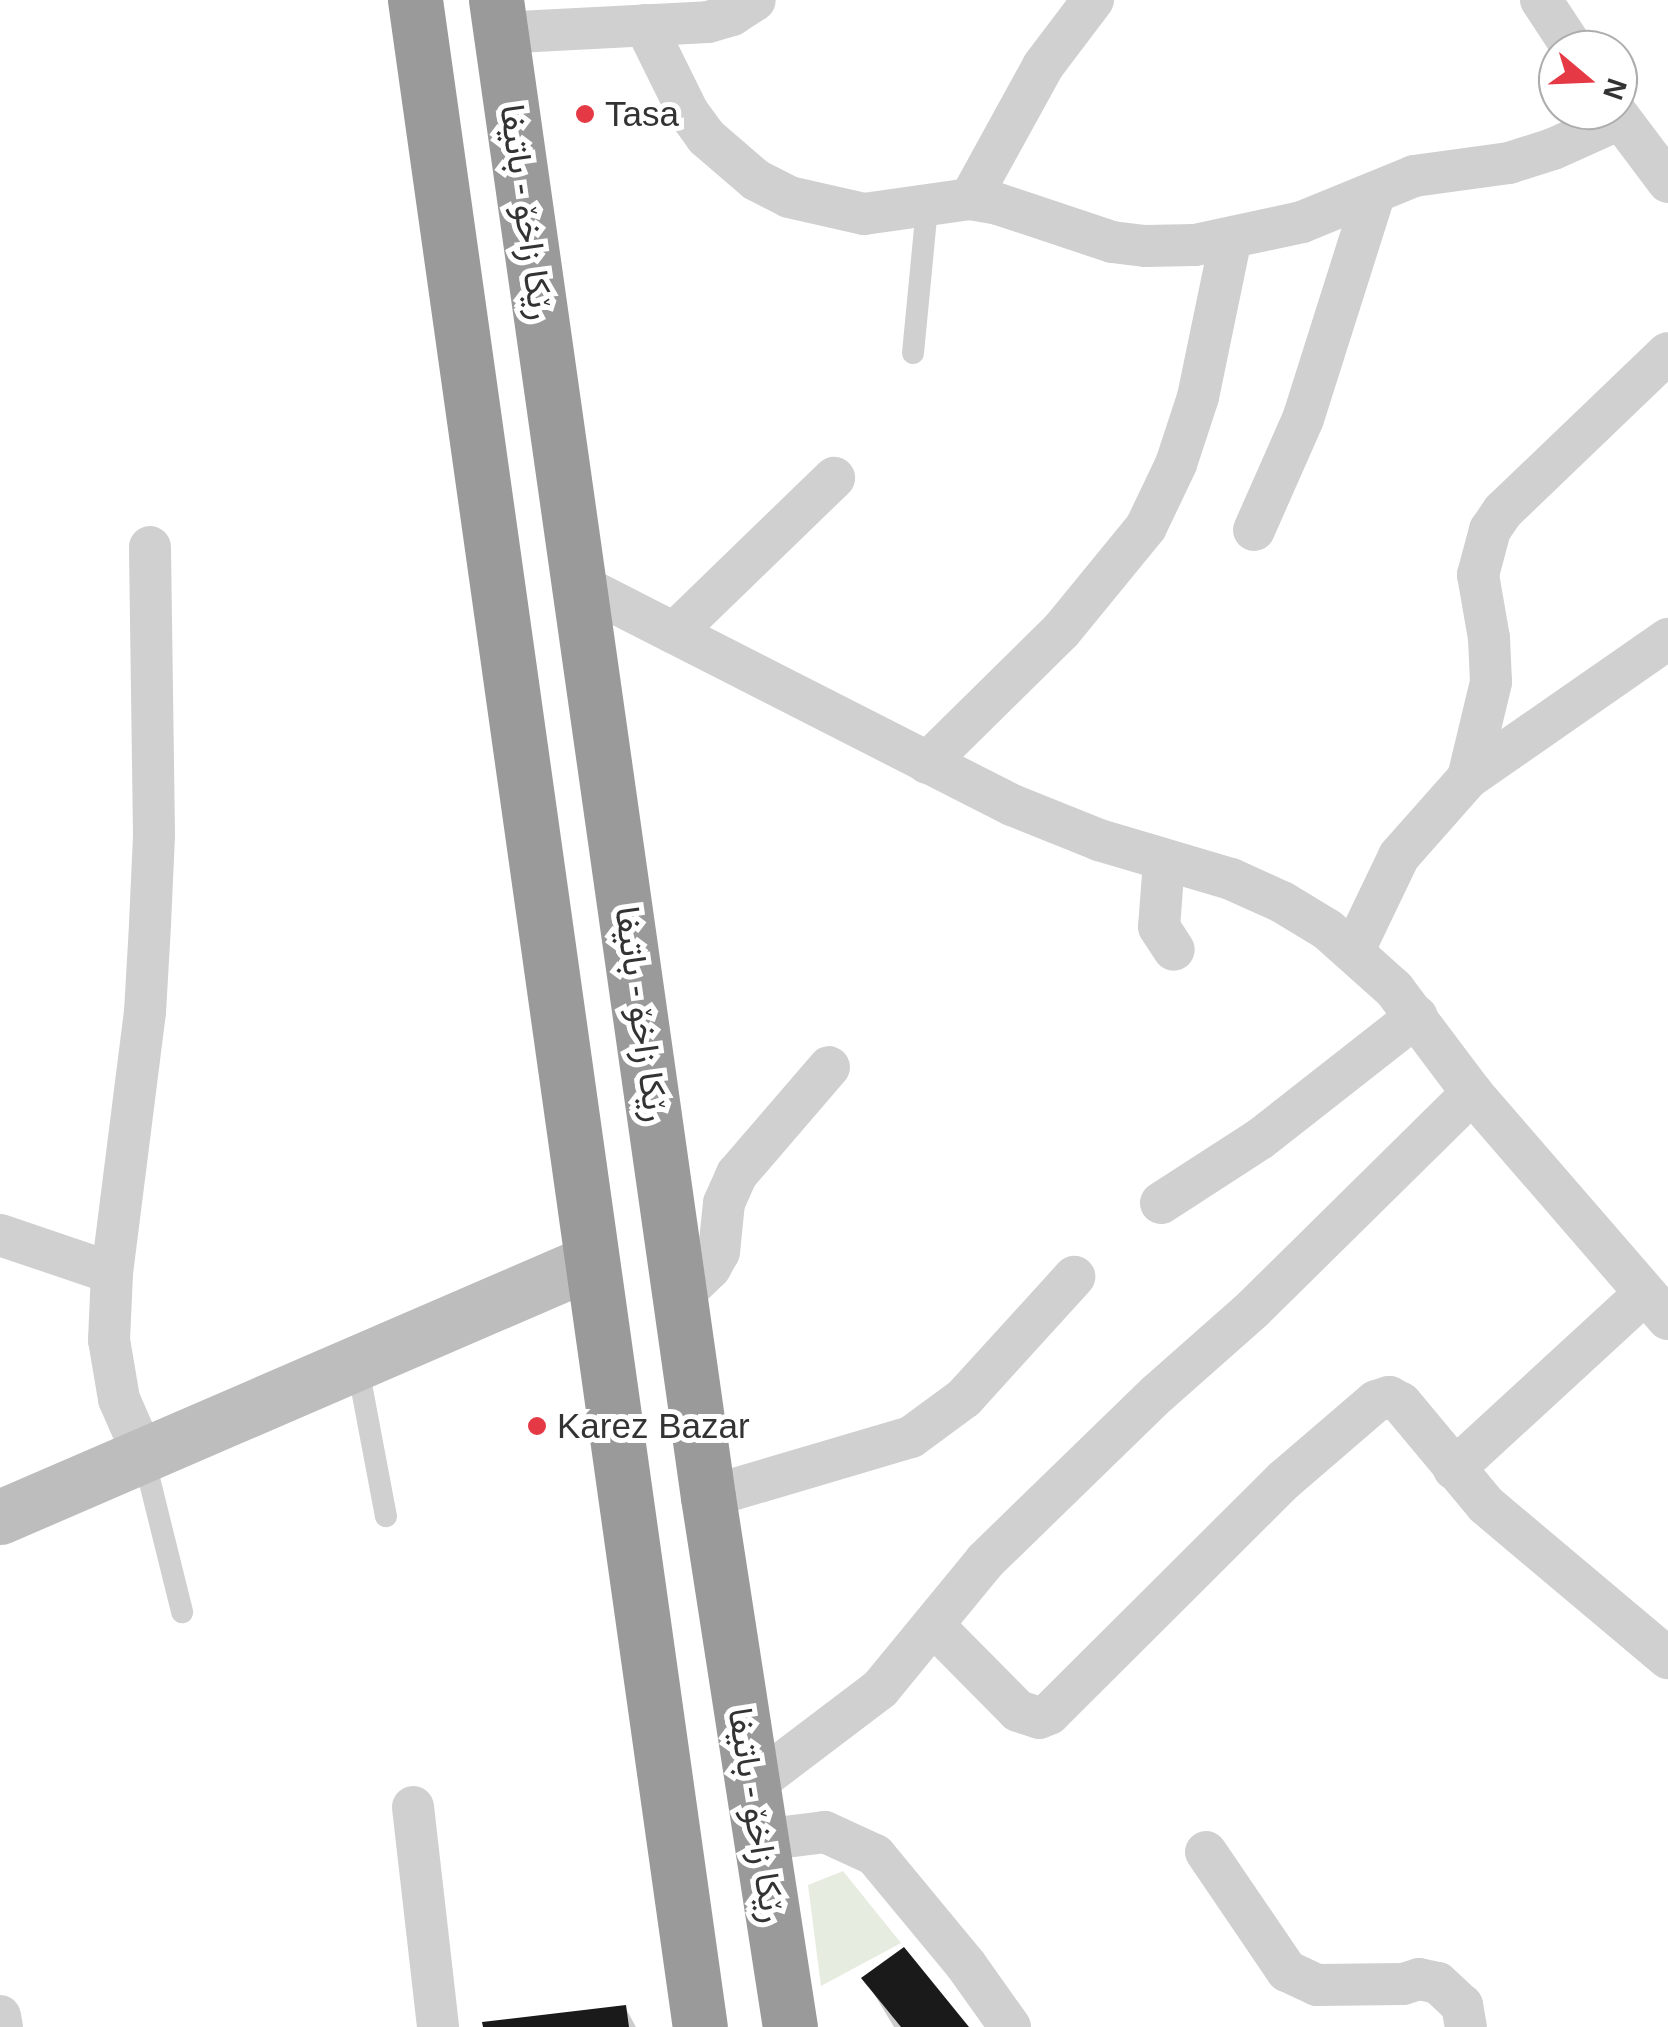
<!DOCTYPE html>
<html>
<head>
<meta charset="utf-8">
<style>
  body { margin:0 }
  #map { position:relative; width:1668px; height:2027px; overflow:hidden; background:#fff; font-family:Arial,Vazirmatn,sans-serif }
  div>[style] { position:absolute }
  .green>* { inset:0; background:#e6ecdf }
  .shadow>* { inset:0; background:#0003 }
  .building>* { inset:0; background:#1a1a1a }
  .lane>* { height:22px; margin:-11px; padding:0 11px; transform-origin:11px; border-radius:11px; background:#d0d0d0 }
  .street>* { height:42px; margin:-21px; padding:0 21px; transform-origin:21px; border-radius:21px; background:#d0d0d0 }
  .secondary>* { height:55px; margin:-27.5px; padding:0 27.5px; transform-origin:27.5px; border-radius:27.5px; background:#bdbdbd }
  .highway>* { height:55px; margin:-27.5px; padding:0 27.5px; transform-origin:27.5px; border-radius:27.5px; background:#9a9a9a }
  .dots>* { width:28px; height:28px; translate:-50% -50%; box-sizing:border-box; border:5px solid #fff; border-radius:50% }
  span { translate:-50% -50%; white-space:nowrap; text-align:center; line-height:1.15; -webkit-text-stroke:10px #fff; paint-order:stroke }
  .poi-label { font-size:35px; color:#333 }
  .left { translate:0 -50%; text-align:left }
  .street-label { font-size:35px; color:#333 }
  .north { position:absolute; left:1538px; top:30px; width:100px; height:100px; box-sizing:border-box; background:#fff; border:2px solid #adadad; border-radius:50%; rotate:109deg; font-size:28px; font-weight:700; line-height:40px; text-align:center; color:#333 }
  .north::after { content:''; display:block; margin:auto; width:35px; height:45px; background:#e63946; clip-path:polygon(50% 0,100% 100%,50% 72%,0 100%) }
</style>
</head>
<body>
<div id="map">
  <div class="green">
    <div style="clip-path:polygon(843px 1871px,901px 1943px,821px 1986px,808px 1885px)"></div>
  </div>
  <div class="shadow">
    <div style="clip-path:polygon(865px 1979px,966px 2027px,894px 2027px)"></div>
    <div style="clip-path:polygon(625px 2007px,636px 2027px,485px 2027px)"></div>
  </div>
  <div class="building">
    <div style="clip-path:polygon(904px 1947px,969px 2027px,901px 2027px,861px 1978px)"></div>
    <div style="clip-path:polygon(626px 2005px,629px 2027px,483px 2027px,482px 2022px)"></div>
  </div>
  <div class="lane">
    <div style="left:913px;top:353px;width:147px;rotate:-84.5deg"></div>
    <div style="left:357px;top:1363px;width:156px;rotate:79.3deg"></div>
    <div style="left:143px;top:1454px;width:163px;rotate:76.1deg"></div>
  </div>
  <div class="street">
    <div style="left:1541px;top:0;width:60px;rotate:56.6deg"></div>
    <div style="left:645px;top:25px;width:97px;rotate:63.7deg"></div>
    <div style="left:688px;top:112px;width:31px;rotate:54deg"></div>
    <div style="left:706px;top:137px;width:66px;rotate:40.7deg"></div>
    <div style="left:756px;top:180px;width:37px;rotate:27deg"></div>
    <div style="left:789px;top:197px;width:77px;rotate:12.8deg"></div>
    <div style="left:864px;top:214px;width:107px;rotate:-8.1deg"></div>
    <div style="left:970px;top:199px;width:28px;rotate:10deg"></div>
    <div style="left:998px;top:204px;width:120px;rotate:18.4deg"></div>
    <div style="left:1112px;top:242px;width:33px;rotate:7deg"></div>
    <div style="left:1145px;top:246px;width:50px;rotate:-1.1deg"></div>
    <div style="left:1195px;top:245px;width:109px;rotate:-12.1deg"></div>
    <div style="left:1302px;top:222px;width:121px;rotate:-22.3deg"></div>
    <div style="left:1414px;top:176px;width:96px;rotate:-7.8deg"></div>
    <div style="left:1509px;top:163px;width:46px;rotate:-17.7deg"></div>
    <div style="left:1553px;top:149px;width:73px;rotate:-24.1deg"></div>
    <div style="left:500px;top:33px;width:208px;rotate:-3deg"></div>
    <div style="left:708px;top:22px;width:25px;rotate:-16deg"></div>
    <div style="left:732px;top:15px;width:27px;rotate:-33deg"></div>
    <div style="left:1614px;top:110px;width:90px;rotate:53.1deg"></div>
    <div style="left:970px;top:199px;width:152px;rotate:-61.2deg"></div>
    <div style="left:1043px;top:66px;width:83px;rotate:-52.9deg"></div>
    <div style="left:1254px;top:530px;width:121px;rotate:-66.2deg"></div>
    <div style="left:1303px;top:419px;width:238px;rotate:-72.4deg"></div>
    <div style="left:582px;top:586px;width:483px;rotate:27deg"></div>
    <div style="left:1012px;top:805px;width:94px;rotate:21.9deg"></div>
    <div style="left:1099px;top:840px;width:138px;rotate:16.5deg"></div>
    <div style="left:1231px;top:879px;width:56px;rotate:24.3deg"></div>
    <div style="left:1282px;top:902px;width:54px;rotate:31.3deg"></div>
    <div style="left:1328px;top:930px;width:89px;rotate:41.8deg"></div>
    <div style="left:1394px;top:989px;width:130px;rotate:53.1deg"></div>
    <div style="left:1472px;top:1093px;width:299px;rotate:49.1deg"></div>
    <div style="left:674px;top:633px;width:223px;rotate:-44.1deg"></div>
    <div style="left:927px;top:763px;width:188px;rotate:-44.6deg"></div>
    <div style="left:1061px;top:631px;width:134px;rotate:-50.7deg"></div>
    <div style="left:1146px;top:527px;width:70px;rotate:-64.5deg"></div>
    <div style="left:1176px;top:464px;width:71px;rotate:-71.8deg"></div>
    <div style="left:1198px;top:397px;width:162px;rotate:-78.3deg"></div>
    <div style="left:1468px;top:778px;width:99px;rotate:-76.5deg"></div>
    <div style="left:1491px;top:682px;width:44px;rotate:-92.6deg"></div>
    <div style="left:1489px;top:638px;width:64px;rotate:-99.9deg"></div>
    <div style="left:1478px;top:575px;width:47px;rotate:-75.1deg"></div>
    <div style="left:1490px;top:530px;width:23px;rotate:-56deg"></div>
    <div style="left:1503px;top:511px;width:228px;rotate:-43.8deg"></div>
    <div style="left:1164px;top:861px;width:66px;rotate:94.3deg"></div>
    <div style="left:1159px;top:927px;width:27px;rotate:57deg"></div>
    <div style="left:1354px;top:950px;width:104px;rotate:-64.4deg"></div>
    <div style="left:1399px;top:856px;width:104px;rotate:-48.5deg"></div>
    <div style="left:1468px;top:778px;width:244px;rotate:-34.8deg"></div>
    <div style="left:1161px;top:1203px;width:118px;rotate:-32.9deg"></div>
    <div style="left:1260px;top:1139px;width:199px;rotate:-38.1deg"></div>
    <div style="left:0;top:1235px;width:118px;rotate:18.7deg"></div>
    <div style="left:681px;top:1296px;width:40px;rotate:-44deg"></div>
    <div style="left:710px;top:1268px;width:18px;rotate:-61deg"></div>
    <div style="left:719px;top:1252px;width:49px;rotate:-84.2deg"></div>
    <div style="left:724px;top:1203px;width:32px;rotate:-66deg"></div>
    <div style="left:737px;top:1174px;width:141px;rotate:-49.3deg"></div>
    <div style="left:143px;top:1454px;width:60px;rotate:-113.6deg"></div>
    <div style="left:119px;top:1399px;width:60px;rotate:-99.6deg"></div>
    <div style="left:109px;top:1340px;width:67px;rotate:-87.4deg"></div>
    <div style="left:112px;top:1273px;width:263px;rotate:-82.8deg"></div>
    <div style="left:145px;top:1012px;width:88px;rotate:-86.7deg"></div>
    <div style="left:150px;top:924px;width:89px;rotate:-87.4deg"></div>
    <div style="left:154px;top:835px;width:288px;rotate:-90.8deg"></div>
    <div style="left:1454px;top:1469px;width:257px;rotate:-42.6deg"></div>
    <div style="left:708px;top:1497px;width:212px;rotate:-16.5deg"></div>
    <div style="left:911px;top:1437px;width:66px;rotate:-36.3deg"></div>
    <div style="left:964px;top:1398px;width:164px;rotate:-47.7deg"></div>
    <div style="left:933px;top:1625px;width:121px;rotate:45.3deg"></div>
    <div style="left:1018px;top:1711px;width:22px;rotate:18deg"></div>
    <div style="left:1039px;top:1718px;width:11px;rotate:-22deg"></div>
    <div style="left:1049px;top:1714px;width:332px;rotate:-44.9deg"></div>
    <div style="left:1284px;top:1480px;width:121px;rotate:-40.7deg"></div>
    <div style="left:1376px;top:1401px;width:14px;rotate:-17deg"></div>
    <div style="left:1389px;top:1397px;width:13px;rotate:27deg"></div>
    <div style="left:1401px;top:1403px;width:133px;rotate:50.2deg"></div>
    <div style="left:1486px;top:1505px;width:238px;rotate:40.1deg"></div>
    <div style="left:752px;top:1786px;width:161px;rotate:-37.2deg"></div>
    <div style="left:880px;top:1689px;width:166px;rotate:-50.6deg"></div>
    <div style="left:985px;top:1561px;width:240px;rotate:-44.2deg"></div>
    <div style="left:1157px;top:1394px;width:128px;rotate:-41.5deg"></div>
    <div style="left:1253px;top:1309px;width:308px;rotate:-44.6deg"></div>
    <div style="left:413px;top:1807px;width:221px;rotate:83.5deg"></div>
    <div style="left:761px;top:1840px;width:64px;rotate:-7.1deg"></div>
    <div style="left:825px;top:1832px;width:55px;rotate:24.7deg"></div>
    <div style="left:875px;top:1855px;width:143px;rotate:50.4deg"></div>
    <div style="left:966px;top:1965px;width:76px;rotate:54.6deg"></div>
    <div style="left:1206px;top:1852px;width:144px;rotate:55.8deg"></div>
    <div style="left:1287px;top:1971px;width:33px;rotate:25deg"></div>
    <div style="left:1317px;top:1985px;width:86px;rotate:-0.7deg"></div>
    <div style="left:1403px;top:1984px;width:17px;rotate:-17deg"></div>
    <div style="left:1419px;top:1979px;width:19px;rotate:12deg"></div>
    <div style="left:1438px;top:1983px;width:33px;rotate:43deg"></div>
    <div style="left:1462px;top:2005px;width:22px;rotate:80deg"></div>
    <div style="left:0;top:2016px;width:11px;rotate:80deg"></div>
  </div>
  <div class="secondary">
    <div style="left:0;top:1517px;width:643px;rotate:-23.37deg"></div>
  </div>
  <div class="highway">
    <div style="left:415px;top:0;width:2047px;rotate:82deg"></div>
    <div style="left:496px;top:0;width:1512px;rotate:81.94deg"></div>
    <div style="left:708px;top:1497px;width:536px;rotate:81.21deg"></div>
  </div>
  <div class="dots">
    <div style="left:585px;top:114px;background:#e63946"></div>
    <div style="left:537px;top:1426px;background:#e63946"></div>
  </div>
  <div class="poi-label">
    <span class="left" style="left:605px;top:114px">Tasa</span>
    <span class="left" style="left:557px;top:1426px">Karez Bazar</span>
  </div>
  <div class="street-label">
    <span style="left:527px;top:212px;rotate:82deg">رێکا زاخۆ - باتیفا</span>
    <span style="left:642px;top:1014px;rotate:82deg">رێکا زاخۆ - باتیفا</span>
    <span style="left:757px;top:1815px;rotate:81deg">رێکا زاخۆ - باتیفا</span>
  </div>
  <div class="north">N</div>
</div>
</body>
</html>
